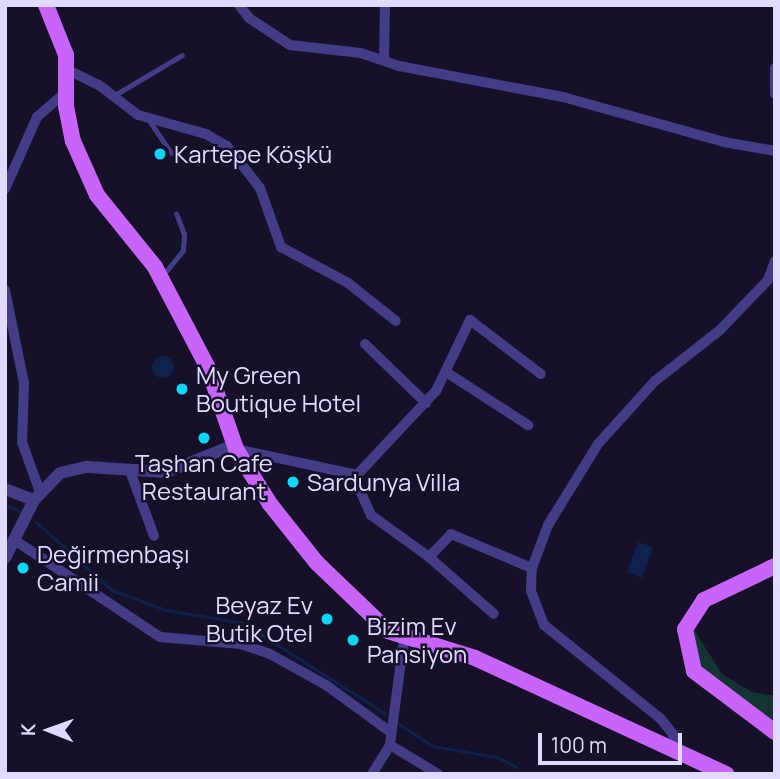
<!DOCTYPE html>
<html>
<head>
<meta charset="utf-8">
<style>
  body { margin:0 }
  #map { position:relative; width:780px; height:779px; overflow:hidden; background:#161129; font-family:Manrope,sans-serif }
  div>[style] { position:absolute }
  .green>* { inset:0; background:#143333 }
  .water>* { inset:0; background:#0e224b }
  .round { border-radius:50% }
  .stream>* { height:2.5px; margin:-1.25px; padding:0 1.25px; transform-origin:1.25px; border-radius:1.25px; background:#0e224b }
  .service>* { height:5px; margin:-2.5px; padding:0 2.5px; transform-origin:2.5px; border-radius:2.5px; background:#433d87 }
  .minor>* { height:10px; margin:-5px; padding:0 5px; transform-origin:5px; border-radius:5px; background:#433d87 }
  .tertiary>* { height:12px; margin:-6px; padding:0 6px; transform-origin:6px; border-radius:6px; background:#433d87 }
  .primary>* { height:16px; margin:-8px; padding:0 8px; transform-origin:8px; border-radius:8px; background:#c964fb }
  .dots>* { width:19px; height:19px; translate:-50% -50%; box-sizing:border-box; border:4px solid #161129; border-radius:50% }
  span { translate:-50% -50%; white-space:nowrap; text-align:center; line-height:1.15; -webkit-text-stroke:5px #161129; paint-order:stroke }
  .poi-label { font-size:24px; color:#e0dafe }
  .left { translate:0 -50%; text-align:left }
  .right { translate:-100% -50%; text-align:right }
  .frame { position:absolute; inset:0; border:7px solid #e0dafe; pointer-events:none }
  .north { position:absolute; left:14px; top:695px; width:70px; height:70px; -webkit-text-stroke:5px #161129; paint-order:stroke; rotate:271deg; font-size:19px; font-weight:700; line-height:28px; text-align:center; color:#e0dafe }
  .north::after { content:''; display:block; margin:auto; width:24px; height:32px; background:#e0dafe; clip-path:polygon(50% 0,100% 100%,50% 72%,0 100%) }
  .scale { position:absolute; left:538px; top:733px; width:144px; height:32px; box-sizing:border-box; border:4px solid #e0dafe; border-top:0; padding-left:9px; font-size:21px; line-height:24px; white-space:nowrap; color:#e0dafe; -webkit-text-stroke:5px #161129; paint-order:stroke }
</style>
</head>
<body>
<div id="map">
  <div class="green">
    <div style="clip-path:polygon(691px 625px,722px 674px,752px 692px,775px 696px,775px 726px,706px 673px,692px 654px)"></div>
  </div>
  <div class="water">
    <div class="round" style="left:152px;top:356px;width:22px;height:22px"></div>
    <div style="clip-path:polygon(638px 542px,653px 547px,642px 578px,627px 572px)"></div>
  </div>
  <div class="stream">
    <div style="left:5px;top:505px;width:18px;rotate:22deg"></div>
    <div style="left:36px;top:522px;width:102px;rotate:41.8deg"></div>
    <div style="left:112px;top:590px;width:58px;rotate:20.3deg"></div>
    <div style="left:166px;top:610px;width:78px;rotate:9.6deg"></div>
    <div style="left:243px;top:623px;width:168px;rotate:32.4deg"></div>
    <div style="left:399px;top:724px;width:40px;rotate:32.9deg"></div>
    <div style="left:433px;top:746px;width:65px;rotate:9.8deg"></div>
    <div style="left:497px;top:757px;width:22px;rotate:27deg"></div>
  </div>
  <div class="service">
    <div style="left:113px;top:96px;width:80px;rotate:-30.7deg"></div>
    <div style="left:148px;top:119px;width:41px;rotate:55.9deg"></div>
    <div style="left:163px;top:275px;width:32px;rotate:-51deg"></div>
    <div style="left:183px;top:250px;width:16px;rotate:-86deg"></div>
    <div style="left:184px;top:234px;width:22px;rotate:-111deg"></div>
  </div>
  <div class="minor">
    <div style="left:239px;top:5px;width:16px;rotate:52deg"></div>
    <div style="left:249px;top:18px;width:49px;rotate:33.4deg"></div>
    <div style="left:290px;top:45px;width:71px;rotate:6.4deg"></div>
    <div style="left:361px;top:53px;width:40px;rotate:18.9deg"></div>
    <div style="left:399px;top:66px;width:167px;rotate:10.7deg"></div>
    <div style="left:563px;top:97px;width:167px;rotate:15.6deg"></div>
    <div style="left:724px;top:142px;width:52px;rotate:10deg"></div>
    <div style="left:384px;top:61px;width:56px;rotate:-89deg"></div>
    <div style="left:775px;top:68px;width:26px;rotate:90deg"></div>
    <div style="left:68px;top:70px;width:34px;rotate:26deg"></div>
    <div style="left:99px;top:85px;width:49px;rotate:37.6deg"></div>
    <div style="left:138px;top:115px;width:71px;rotate:15.6deg"></div>
    <div style="left:206px;top:134px;width:24px;rotate:30deg"></div>
    <div style="left:227px;top:146px;width:53px;rotate:51.8deg"></div>
    <div style="left:260px;top:188px;width:63px;rotate:70.4deg"></div>
    <div style="left:281px;top:247px;width:76px;rotate:28.2deg"></div>
    <div style="left:348px;top:283px;width:61px;rotate:38.4deg"></div>
    <div style="left:5px;top:189px;width:79px;rotate:-66deg"></div>
    <div style="left:37px;top:117px;width:37px;rotate:-41deg"></div>
    <div style="left:5px;top:290px;width:95px;rotate:78.5deg"></div>
    <div style="left:24px;top:383px;width:59px;rotate:91.9deg"></div>
    <div style="left:22px;top:442px;width:53px;rotate:70.2deg"></div>
    <div style="left:365px;top:344px;width:85px;rotate:44deg"></div>
    <div style="left:446px;top:372px;width:98px;rotate:32.9deg"></div>
    <div style="left:236px;top:449px;width:124px;rotate:12.1deg"></div>
    <div style="left:357px;top:475px;width:115px;rotate:-46.8deg"></div>
    <div style="left:436px;top:391px;width:79px;rotate:-64.4deg"></div>
    <div style="left:470px;top:320px;width:89px;rotate:37.3deg"></div>
    <div style="left:130px;top:471px;width:69px;rotate:69.7deg"></div>
    <div style="left:354px;top:477px;width:42px;rotate:65.9deg"></div>
    <div style="left:371px;top:515px;width:72px;rotate:35.9deg"></div>
    <div style="left:429px;top:557px;width:32px;rotate:-46deg"></div>
    <div style="left:451px;top:534px;width:88px;rotate:22.8deg"></div>
    <div style="left:16px;top:541px;width:173px;rotate:33.7deg"></div>
    <div style="left:160px;top:637px;width:81px;rotate:4.9deg"></div>
    <div style="left:241px;top:644px;width:31px;rotate:19deg"></div>
    <div style="left:270px;top:654px;width:64px;rotate:29deg"></div>
    <div style="left:326px;top:685px;width:78px;rotate:36.1deg"></div>
    <div style="left:429px;top:557px;width:86px;rotate:41.2deg"></div>
    <div style="left:404px;top:638px;width:108px;rotate:97.5deg"></div>
    <div style="left:390px;top:745px;width:56px;rotate:31.1deg"></div>
    <div style="left:676px;top:751px;width:17px;rotate:-100deg"></div>
    <div style="left:673px;top:734px;width:19px;rotate:-129deg"></div>
    <div style="left:661px;top:719px;width:150px;rotate:-141.2deg"></div>
    <div style="left:544px;top:625px;width:36px;rotate:-111deg"></div>
    <div style="left:531px;top:591px;width:23px;rotate:-88deg"></div>
    <div style="left:532px;top:568px;width:46px;rotate:-69.6deg"></div>
    <div style="left:548px;top:525px;width:95px;rotate:-58.3deg"></div>
    <div style="left:598px;top:444px;width:85px;rotate:-47.9deg"></div>
    <div style="left:655px;top:381px;width:83px;rotate:-38.1deg"></div>
    <div style="left:720px;top:330px;width:69px;rotate:-46.2deg"></div>
    <div style="left:768px;top:280px;width:20px;rotate:-70deg"></div>
    <div style="left:372px;top:774px;width:34px;rotate:-58deg"></div>
  </div>
  <div class="tertiary">
    <div style="left:5px;top:489px;width:31px;rotate:21deg"></div>
    <div style="left:5px;top:558px;width:65px;rotate:-63.4deg"></div>
    <div style="left:34px;top:500px;width:37px;rotate:-46deg"></div>
    <div style="left:60px;top:473px;width:28px;rotate:-13deg"></div>
    <div style="left:87px;top:467px;width:80px;rotate:3.6deg"></div>
    <div style="left:167px;top:472px;width:72px;rotate:-21.9deg"></div>
  </div>
  <div class="primary">
    <div style="left:46px;top:5px;width:54px;rotate:68.2deg"></div>
    <div style="left:66px;top:55px;width:51px;rotate:90deg"></div>
    <div style="left:66px;top:106px;width:36px;rotate:79deg"></div>
    <div style="left:73px;top:141px;width:59px;rotate:66deg"></div>
    <div style="left:97px;top:195px;width:92px;rotate:51.1deg"></div>
    <div style="left:155px;top:267px;width:114px;rotate:62.3deg"></div>
    <div style="left:208px;top:368px;width:86px;rotate:70.9deg"></div>
    <div style="left:236px;top:449px;width:65px;rotate:58.3deg"></div>
    <div style="left:270px;top:504px;width:75px;rotate:51.5deg"></div>
    <div style="left:317px;top:563px;width:98px;rotate:43.8deg"></div>
    <div style="left:388px;top:631px;width:91px;rotate:17.2deg"></div>
    <div style="left:475px;top:658px;width:277px;rotate:24.8deg"></div>
    <div style="left:775px;top:566px;width:79px;rotate:154.4deg"></div>
    <div style="left:704px;top:600px;width:35px;rotate:123deg"></div>
    <div style="left:685px;top:629px;width:43px;rotate:77.9deg"></div>
    <div style="left:694px;top:671px;width:101px;rotate:37deg"></div>
  </div>
  <div class="dots">
    <div style="left:160px;top:154px;background:#0bd8f9"></div>
    <div style="left:182px;top:389px;background:#0bd8f9"></div>
    <div style="left:204px;top:438px;background:#0bd8f9"></div>
    <div style="left:293px;top:482px;background:#0bd8f9"></div>
    <div style="left:23px;top:568px;background:#0bd8f9"></div>
    <div style="left:327px;top:619px;background:#0bd8f9"></div>
    <div style="left:353px;top:640px;background:#0bd8f9"></div>
  </div>
  <div class="poi-label">
    <span class="left" style="left:174px;top:154px">Kartepe Köşkü</span>
    <span class="left" style="left:196px;top:389px">My Green<br>Boutique Hotel</span>
    <span style="left:204px;top:477px">Taşhan Cafe<br>Restaurant</span>
    <span class="left" style="left:307px;top:482px">Sardunya Villa</span>
    <span class="left" style="left:37px;top:568px">Değirmenbaşı<br>Camii</span>
    <span class="right" style="left:313px;top:619px">Beyaz Ev<br>Butik Otel</span>
    <span class="left" style="left:367px;top:640px">Bizim Ev<br>Pansiyon</span>
  </div>
  <div class="frame"></div>
  <div class="north">K</div>
  <div class="scale">100 m</div>
</div>
</body>
</html>
